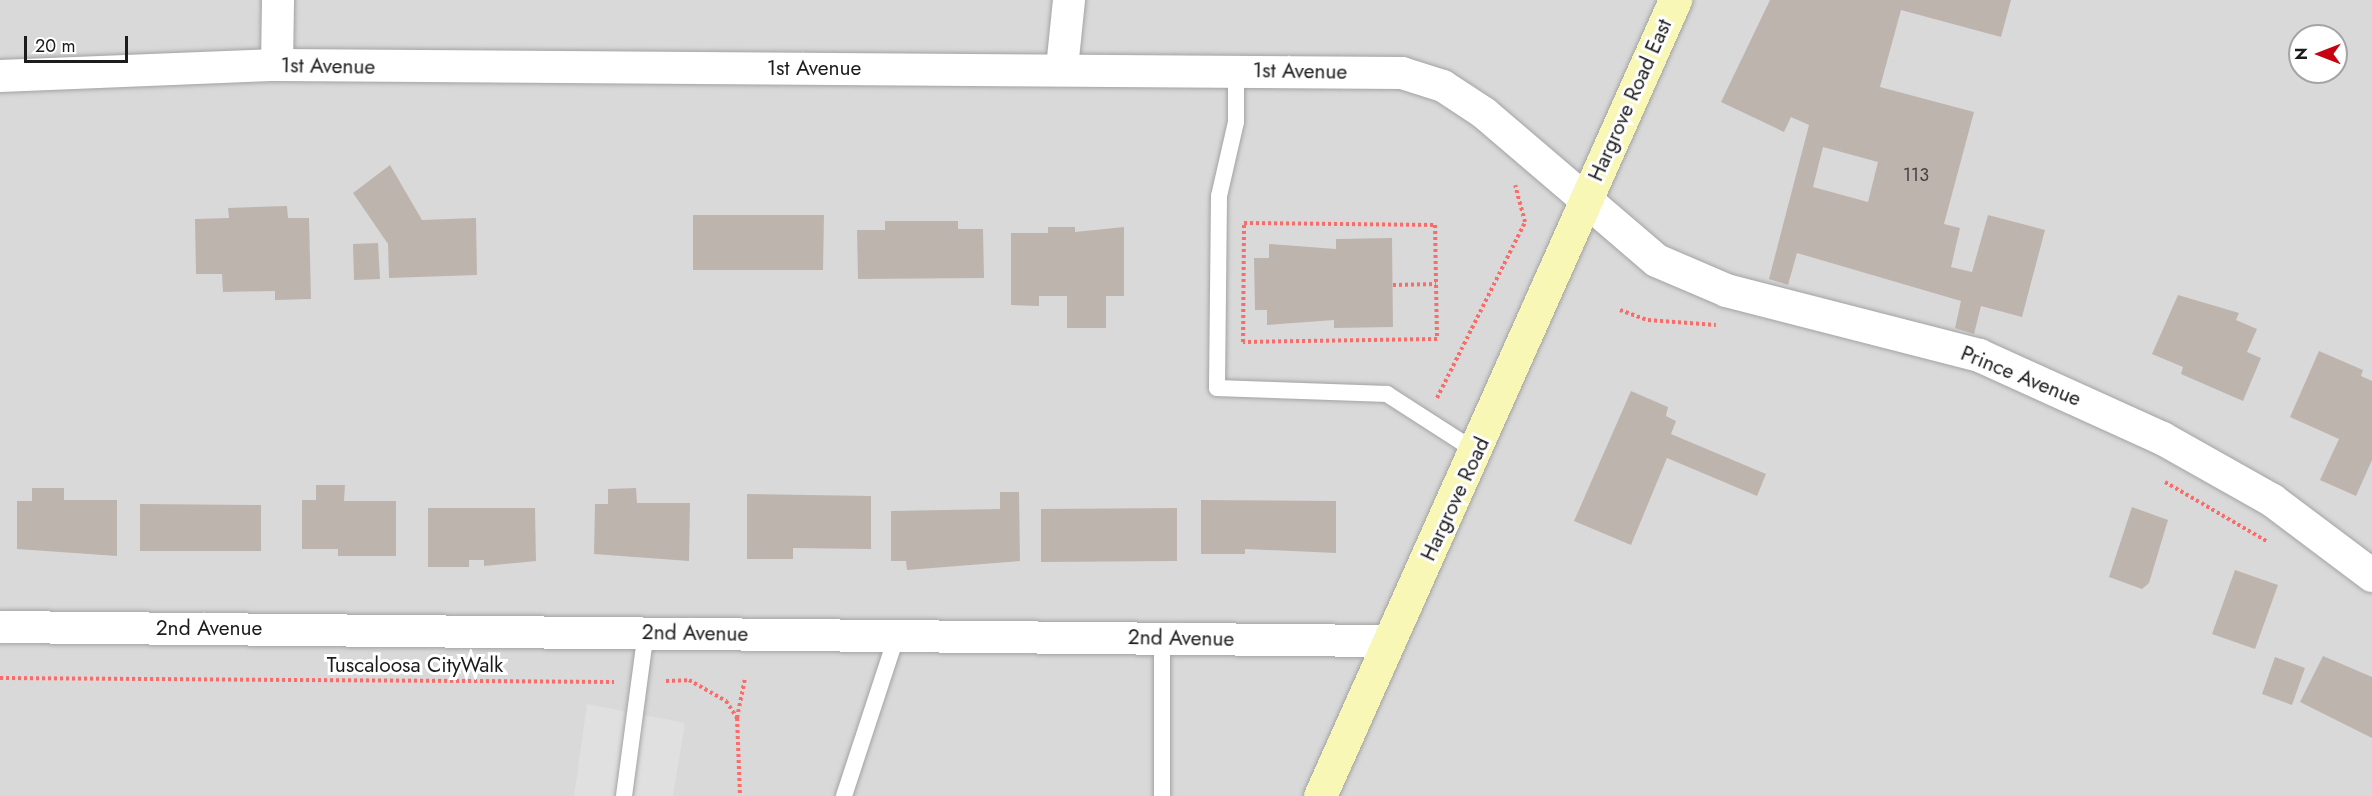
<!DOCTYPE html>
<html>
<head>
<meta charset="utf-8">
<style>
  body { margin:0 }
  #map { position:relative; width:2372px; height:796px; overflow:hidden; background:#eee9e2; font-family:Jost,sans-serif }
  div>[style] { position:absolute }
  .residential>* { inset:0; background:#dad9d9 }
  .parking>* { inset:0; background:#e0e0e0 }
  .building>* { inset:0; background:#beb4ae }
  .path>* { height:4px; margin-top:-2px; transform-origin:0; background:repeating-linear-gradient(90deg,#f86d69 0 3px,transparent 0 6px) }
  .roads { filter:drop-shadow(0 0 2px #a3a3a3) drop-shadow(0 0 2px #a3a3a3) }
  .service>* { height:16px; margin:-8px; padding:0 8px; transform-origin:8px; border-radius:8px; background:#fff }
  .minor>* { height:32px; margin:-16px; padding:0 16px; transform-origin:16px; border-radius:16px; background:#fff }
  .tertiary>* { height:33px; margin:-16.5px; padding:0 16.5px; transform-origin:16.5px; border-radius:16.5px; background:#fff }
  .secondary>* { height:33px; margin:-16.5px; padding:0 16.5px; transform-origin:16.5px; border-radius:16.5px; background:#f8f7b5 }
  span { translate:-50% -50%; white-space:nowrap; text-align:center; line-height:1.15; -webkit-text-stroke:6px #fff; paint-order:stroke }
  .number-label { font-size:18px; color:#444240 }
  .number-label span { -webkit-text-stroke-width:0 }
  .street-label { font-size:21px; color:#1c1c1c }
  .north { position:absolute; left:2288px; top:24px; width:60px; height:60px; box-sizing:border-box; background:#fff; border:2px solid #a4a4a4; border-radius:50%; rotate:270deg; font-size:16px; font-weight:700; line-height:24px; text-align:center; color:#1c1c1c }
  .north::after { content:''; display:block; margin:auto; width:21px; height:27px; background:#c60311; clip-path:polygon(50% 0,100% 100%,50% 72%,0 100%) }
  .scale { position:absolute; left:24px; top:36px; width:104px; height:27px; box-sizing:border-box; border:3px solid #1c1c1c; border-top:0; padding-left:8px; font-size:18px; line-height:21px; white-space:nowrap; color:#1c1c1c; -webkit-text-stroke:4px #fff; paint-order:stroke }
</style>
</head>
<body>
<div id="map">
  <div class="residential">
    <div style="clip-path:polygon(evenodd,0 0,2372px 0,2372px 796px,0 796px,0 0,2300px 36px,2336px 36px,2336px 72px,2300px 72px,2300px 36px)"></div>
  </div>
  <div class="parking">
    <div style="clip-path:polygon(587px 704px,685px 723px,673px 796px,574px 796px)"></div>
  </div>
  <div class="building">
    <div style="clip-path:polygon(evenodd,1770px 0,2011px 0,2001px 37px,1901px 10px,1880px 87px,1974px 112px,1944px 224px,1960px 228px,1951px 267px,1972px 272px,1988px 215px,2045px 230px,2022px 317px,1981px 306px,1974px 334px,1955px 328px,1961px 301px,1797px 253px,1788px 285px,1769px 279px,1809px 125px,1791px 117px,1784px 132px,1721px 102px,1770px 0,1823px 147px,1878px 162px,1868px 202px,1813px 187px,1823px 147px)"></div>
    <div style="clip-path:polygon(390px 165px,422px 220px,476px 218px,477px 275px,389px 278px,388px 244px,353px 193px)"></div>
    <div style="clip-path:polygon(287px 206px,288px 218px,309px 218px,311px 299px,275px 300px,275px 291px,223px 292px,222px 274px,196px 274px,195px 219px,229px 218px,228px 208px)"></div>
    <div style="clip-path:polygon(693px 215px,824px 215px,823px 270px,693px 270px)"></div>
    <div style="clip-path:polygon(885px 221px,958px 221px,958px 229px,983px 229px,984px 278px,858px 279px,857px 230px,885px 230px)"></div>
    <div style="clip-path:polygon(1048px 227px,1075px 227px,1075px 232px,1124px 227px,1124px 296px,1106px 296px,1106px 328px,1067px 328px,1067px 296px,1039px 296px,1039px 306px,1011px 305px,1011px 233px,1048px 233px)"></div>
    <div style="clip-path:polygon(1392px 238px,1393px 327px,1334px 328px,1334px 320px,1267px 325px,1267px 310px,1255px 310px,1254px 258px,1269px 258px,1269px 244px,1336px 249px,1336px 239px)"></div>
    <div style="clip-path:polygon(378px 243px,380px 279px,354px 280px,353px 244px)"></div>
    <div style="clip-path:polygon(2178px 295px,2239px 313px,2236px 320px,2257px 329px,2247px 352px,2261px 358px,2243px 401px,2181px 374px,2183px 367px,2152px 354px)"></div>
    <div style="clip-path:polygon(2319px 351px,2363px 370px,2361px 376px,2372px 381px,2372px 460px,2356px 496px,2320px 480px,2339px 439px,2290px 417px)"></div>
    <div style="clip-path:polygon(1631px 391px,1668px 407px,1666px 416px,1676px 421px,1671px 434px,1766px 474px,1757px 496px,1667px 458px,1631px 545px,1574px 521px)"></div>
    <div style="clip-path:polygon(316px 485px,345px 485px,344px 501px,396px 501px,396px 556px,338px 556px,338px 549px,302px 549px,302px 500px,316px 500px)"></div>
    <div style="clip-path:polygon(32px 488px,64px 488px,64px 500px,117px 500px,117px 556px,17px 549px,17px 501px,32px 501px)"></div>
    <div style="clip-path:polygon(636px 488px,637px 503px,690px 503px,689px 561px,594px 554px,595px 504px,608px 504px,608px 489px)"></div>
    <div style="clip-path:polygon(1000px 492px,1019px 492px,1020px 561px,907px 570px,906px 561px,891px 561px,891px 511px,1000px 509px)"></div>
    <div style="clip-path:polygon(747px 494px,871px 496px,871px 549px,793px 548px,793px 559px,747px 559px)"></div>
    <div style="clip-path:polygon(1201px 500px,1336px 501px,1336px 553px,1245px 549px,1245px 554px,1201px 554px)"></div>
    <div style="clip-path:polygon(140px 504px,261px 505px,261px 551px,140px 551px)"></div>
    <div style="clip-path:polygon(2132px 507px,2168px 520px,2149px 583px,2142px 589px,2109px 577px)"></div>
    <div style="clip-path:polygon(428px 508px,535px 508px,536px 561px,484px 566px,484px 560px,469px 560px,469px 567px,428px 567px)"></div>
    <div style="clip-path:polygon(1177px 508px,1177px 561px,1041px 562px,1041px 509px)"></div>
    <div style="clip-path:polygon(2235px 570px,2278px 585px,2255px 649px,2212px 634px)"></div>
    <div style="clip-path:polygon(2323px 656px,2372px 677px,2372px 738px,2300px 702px)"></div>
    <div style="clip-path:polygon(2275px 657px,2305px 668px,2292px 705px,2262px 694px)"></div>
  </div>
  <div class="path">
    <div style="left:1244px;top:223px;width:191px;rotate:0.6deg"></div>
    <div style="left:1435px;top:225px;width:114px;rotate:89deg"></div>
    <div style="left:1437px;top:339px;width:194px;rotate:179.1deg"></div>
    <div style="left:1243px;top:342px;width:119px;rotate:-89.5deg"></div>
    <div style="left:1393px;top:285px;width:43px;rotate:-1.3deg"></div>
    <div style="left:1620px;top:310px;width:30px;rotate:20deg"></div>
    <div style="left:1648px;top:320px;width:68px;rotate:4.2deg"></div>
    <div style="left:1437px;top:398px;width:197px;rotate:-63.4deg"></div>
    <div style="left:1525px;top:222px;width:38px;rotate:-105deg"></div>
    <div style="left:2165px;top:482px;width:119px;rotate:30.2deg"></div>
    <div style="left:0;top:678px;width:614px;rotate:0.37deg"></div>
    <div style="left:666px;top:681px;width:23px;rotate:-2deg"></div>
    <div style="left:689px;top:680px;width:43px;rotate:29.6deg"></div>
    <div style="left:726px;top:701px;width:20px;rotate:57deg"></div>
    <div style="left:737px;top:718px;width:78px;rotate:87.8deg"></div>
    <div style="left:737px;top:718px;width:41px;rotate:-78.7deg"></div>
  </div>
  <div class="roads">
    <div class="service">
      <div style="left:1236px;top:70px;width:52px;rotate:90deg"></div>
      <div style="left:1236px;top:122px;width:76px;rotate:102.9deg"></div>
      <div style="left:1219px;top:196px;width:192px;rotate:90.6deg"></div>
      <div style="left:1217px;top:388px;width:170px;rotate:2deg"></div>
      <div style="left:1387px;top:394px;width:107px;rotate:32.8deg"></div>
      <div style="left:624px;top:796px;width:165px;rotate:-82.4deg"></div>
      <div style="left:844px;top:796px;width:169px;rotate:-71.8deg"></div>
      <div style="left:1162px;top:796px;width:158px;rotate:-90deg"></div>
    </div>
    <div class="minor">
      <div style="left:277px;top:65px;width:65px;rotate:-89.1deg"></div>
      <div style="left:1062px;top:68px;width:68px;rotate:-84.1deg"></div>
      <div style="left:0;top:76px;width:277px;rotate:-2.3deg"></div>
      <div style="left:277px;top:65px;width:1125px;rotate:0.41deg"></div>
      <div style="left:1402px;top:73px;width:43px;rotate:17.6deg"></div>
      <div style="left:1443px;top:86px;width:49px;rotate:33.4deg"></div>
      <div style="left:1484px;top:113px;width:134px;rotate:40.5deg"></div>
      <div style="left:0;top:627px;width:1390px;rotate:0.58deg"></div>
    </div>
    <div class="tertiary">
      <div style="left:1586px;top:200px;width:92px;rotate:40.6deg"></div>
      <div style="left:1656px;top:260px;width:76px;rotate:23.2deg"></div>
      <div style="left:1726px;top:290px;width:261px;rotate:14.4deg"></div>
      <div style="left:1979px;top:355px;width:201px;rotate:24.4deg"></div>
      <div style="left:2162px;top:438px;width:126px;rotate:29.4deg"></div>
      <div style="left:2272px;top:500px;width:125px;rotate:36.9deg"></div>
    </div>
    <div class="secondary">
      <div style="left:1320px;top:796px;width:872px;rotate:-65.96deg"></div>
    </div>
  </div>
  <div class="number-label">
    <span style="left:1916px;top:175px">113</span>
  </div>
  <div class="street-label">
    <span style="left:328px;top:66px;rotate:1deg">1st Avenue</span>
    <span style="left:814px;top:68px">1st Avenue</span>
    <span style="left:1300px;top:71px;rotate:1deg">1st Avenue</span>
    <span style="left:1630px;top:100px;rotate:-66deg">Hargrove Road East</span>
    <span style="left:2021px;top:376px;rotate:22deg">Prince Avenue</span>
    <span style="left:1455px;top:499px;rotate:-65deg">Hargrove Road</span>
    <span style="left:209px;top:628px">2nd Avenue</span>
    <span style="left:695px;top:633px;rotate:1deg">2nd Avenue</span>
    <span style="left:1181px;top:638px;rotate:1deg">2nd Avenue</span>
    <span style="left:415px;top:665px">Tuscaloosa CityWalk</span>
  </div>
  <div class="north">N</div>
  <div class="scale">20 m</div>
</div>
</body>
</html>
